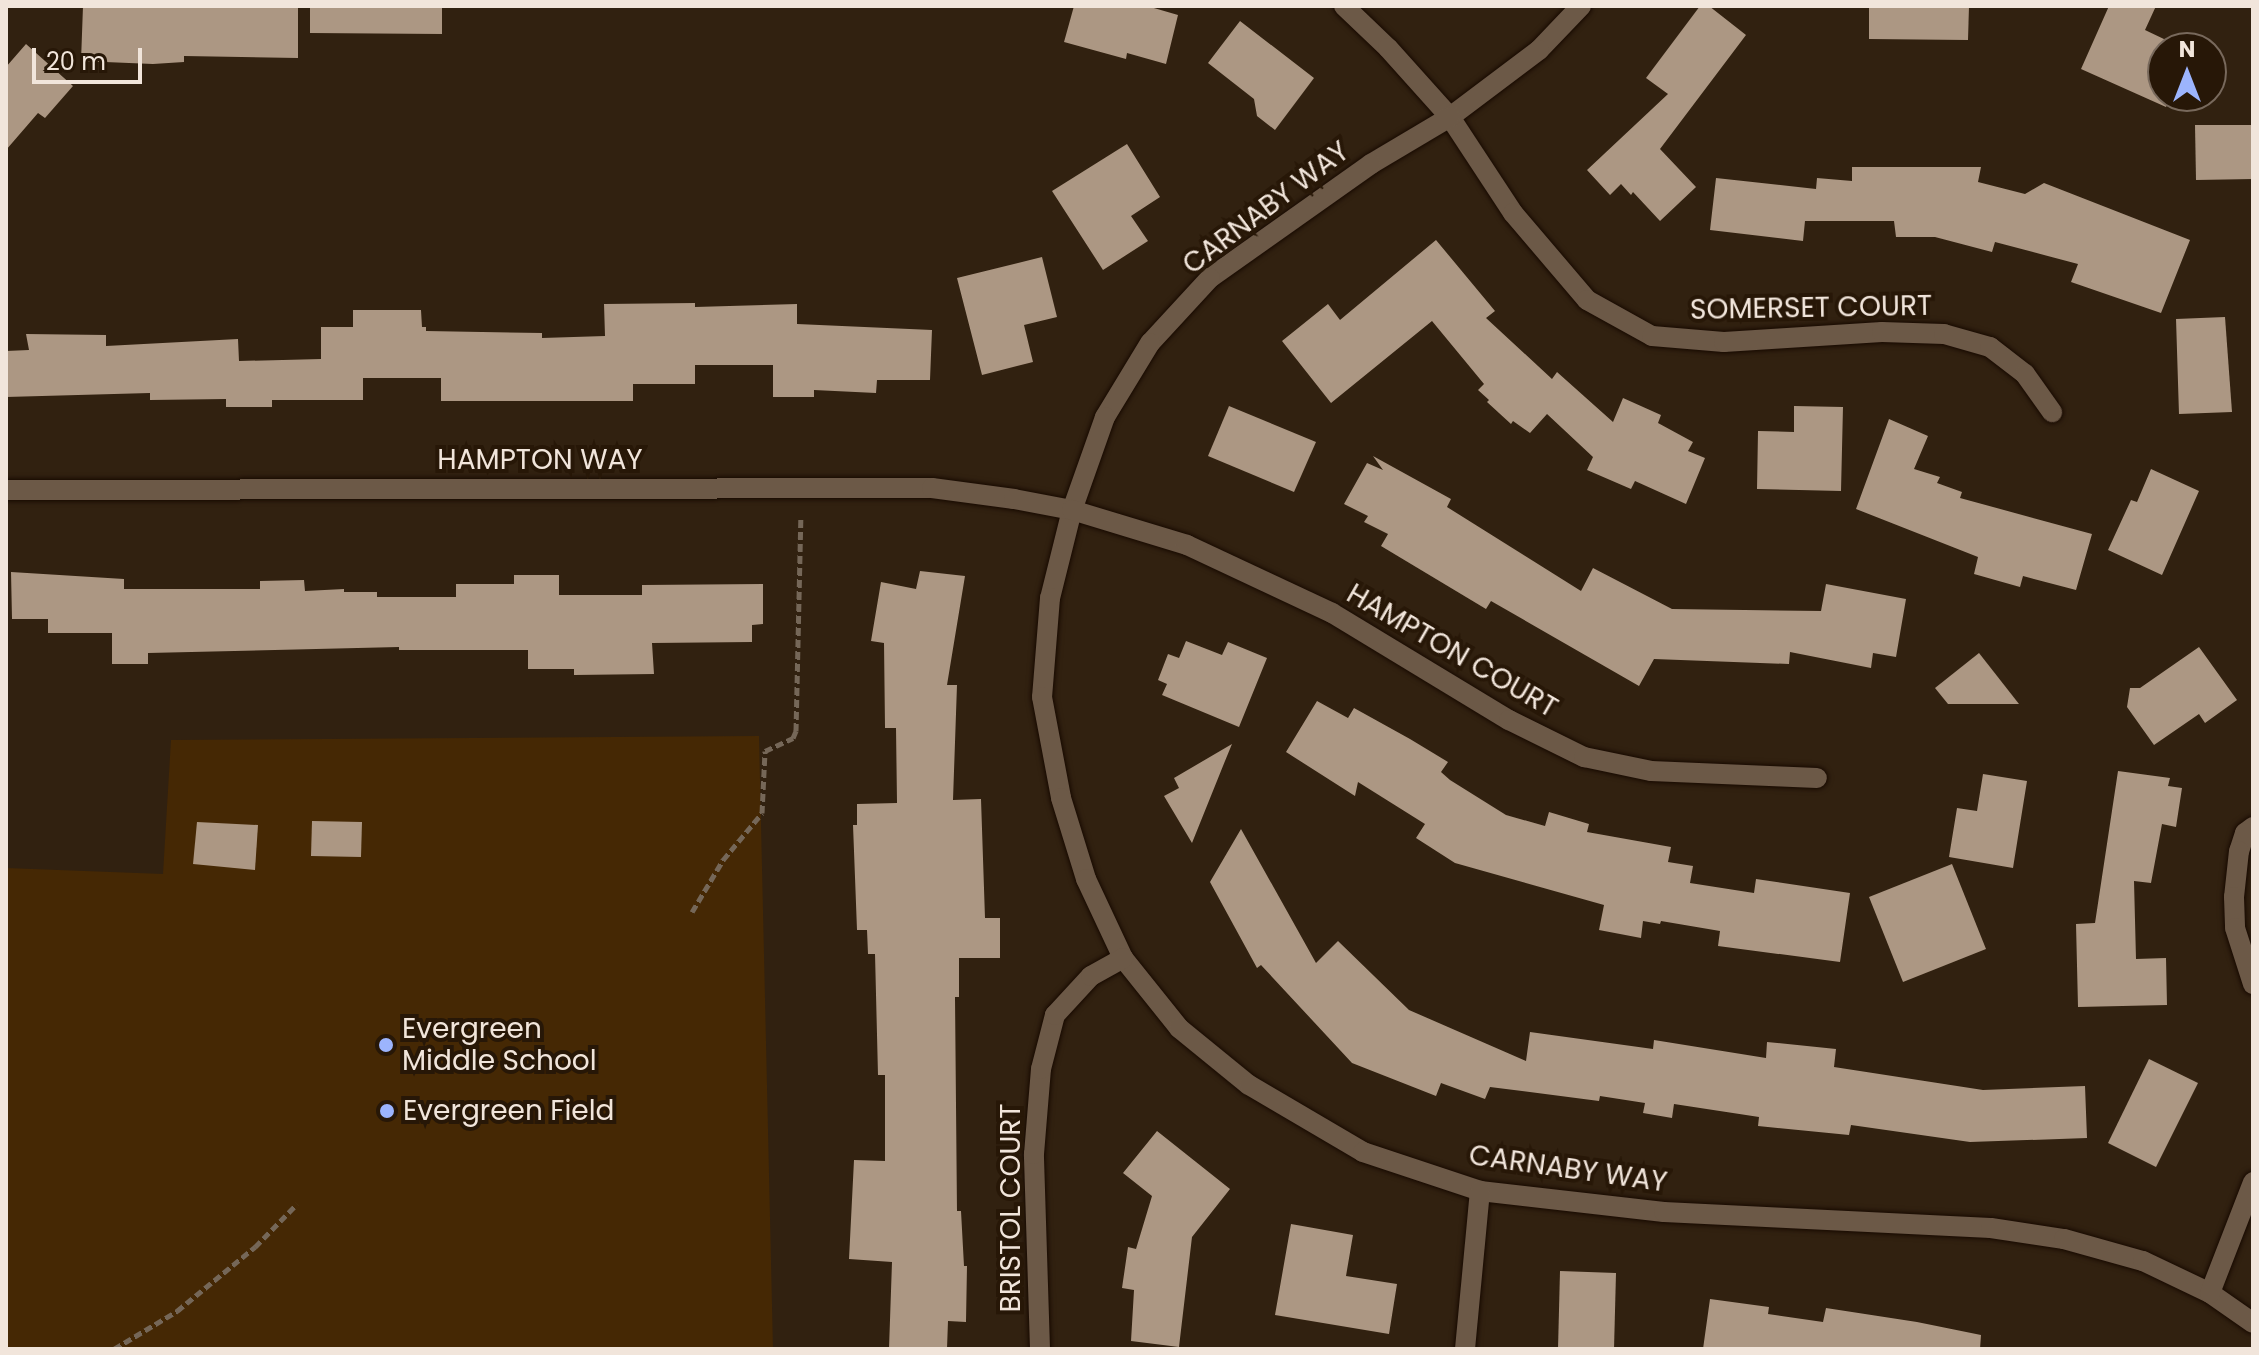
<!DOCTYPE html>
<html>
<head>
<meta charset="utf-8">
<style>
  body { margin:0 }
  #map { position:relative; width:2259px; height:1355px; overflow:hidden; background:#312110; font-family:Poppins,sans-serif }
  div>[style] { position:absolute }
  .green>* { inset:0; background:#452804 }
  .building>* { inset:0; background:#ac9783 }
  .path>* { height:5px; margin-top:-2.5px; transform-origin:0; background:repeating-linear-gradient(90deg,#756758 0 8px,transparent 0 12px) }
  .roads { filter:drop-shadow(0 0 2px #180a00) drop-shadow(0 0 2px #180a00) }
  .minor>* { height:20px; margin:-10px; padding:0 10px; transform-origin:10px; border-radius:10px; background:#6c5947 }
  .dots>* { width:22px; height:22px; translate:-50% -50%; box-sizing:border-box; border:4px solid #271707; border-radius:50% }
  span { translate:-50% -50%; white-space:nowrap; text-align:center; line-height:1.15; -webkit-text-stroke:8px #271707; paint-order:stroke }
  .street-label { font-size:28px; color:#f1e5db }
  .poi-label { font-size:28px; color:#f1e5db }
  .left { translate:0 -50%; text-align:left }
  .frame { position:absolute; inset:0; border:8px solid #f1e5db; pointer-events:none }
  .north { position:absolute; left:2147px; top:32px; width:80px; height:80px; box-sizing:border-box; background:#271707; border:2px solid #78695c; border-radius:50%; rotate:0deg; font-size:22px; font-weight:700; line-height:32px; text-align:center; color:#f1e5db }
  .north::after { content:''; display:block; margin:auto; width:28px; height:36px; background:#9cb4fd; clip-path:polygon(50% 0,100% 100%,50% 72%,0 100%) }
  .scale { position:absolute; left:32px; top:48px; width:110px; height:36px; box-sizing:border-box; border:4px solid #f1e5db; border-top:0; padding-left:10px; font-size:24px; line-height:28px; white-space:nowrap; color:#f1e5db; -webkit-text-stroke:6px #271707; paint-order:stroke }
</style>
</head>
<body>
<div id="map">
  <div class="green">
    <div style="clip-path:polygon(759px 736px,773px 1349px,6px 1349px,6px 868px,163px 874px,171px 740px)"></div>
  </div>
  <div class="building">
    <div style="clip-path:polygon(83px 6px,298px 6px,298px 58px,184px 56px,184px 62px,153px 64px,81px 61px)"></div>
    <div style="clip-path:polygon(310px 6px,442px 6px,442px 34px,310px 33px)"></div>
    <div style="clip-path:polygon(1074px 6px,1147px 6px,1178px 15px,1166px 64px,1127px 53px,1126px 59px,1064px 42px)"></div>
    <div style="clip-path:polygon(1700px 6px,1709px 6px,1746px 35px,1660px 149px,1696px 187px,1660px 221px,1633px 192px,1631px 195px,1621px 184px,1610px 195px,1587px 170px,1668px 94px,1646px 78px)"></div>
    <div style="clip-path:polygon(1869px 6px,1969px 6px,1968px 40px,1869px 39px)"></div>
    <div style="clip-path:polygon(2109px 6px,2156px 6px,2145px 30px,2166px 40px,2163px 47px,2166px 48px,2163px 48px,2163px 96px,2171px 96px,2166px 107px,2081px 69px)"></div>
    <div style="clip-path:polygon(1240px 21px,1314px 78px,1275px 130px,1257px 116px,1254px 99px,1208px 63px)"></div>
    <div style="clip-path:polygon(26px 44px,73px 86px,45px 118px,38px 113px,6px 150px,6px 67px)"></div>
    <div style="clip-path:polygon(2195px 125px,2253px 125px,2253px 179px,2196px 180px)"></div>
    <div style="clip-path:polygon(1127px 144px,1160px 197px,1131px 216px,1148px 241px,1103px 270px,1052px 191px)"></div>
    <div style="clip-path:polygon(1852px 167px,1981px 167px,1978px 182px,2025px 194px,2044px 183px,2190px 240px,2161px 313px,2071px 282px,2078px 264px,1995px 242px,1992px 252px,1935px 237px,1896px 237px,1894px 221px,1805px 221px,1803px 241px,1710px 230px,1716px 178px,1816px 189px,1817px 178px,1852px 181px)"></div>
    <div style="clip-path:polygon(1436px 240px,1495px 311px,1486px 318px,1552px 379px,1557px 372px,1613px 422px,1623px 398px,1661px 415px,1658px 423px,1693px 442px,1688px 451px,1705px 458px,1686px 504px,1635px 481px,1631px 489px,1587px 470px,1593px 457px,1547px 414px,1530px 433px,1513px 421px,1511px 424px,1487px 402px,1489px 400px,1478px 390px,1484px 384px,1432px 321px,1331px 403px,1282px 341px,1328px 304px,1340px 320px)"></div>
    <div style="clip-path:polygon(1042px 257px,1057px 317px,1024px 325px,1033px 362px,982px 375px,957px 278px)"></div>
    <div style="clip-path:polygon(695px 303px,695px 307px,797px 304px,797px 324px,932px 330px,930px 380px,877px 380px,876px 393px,814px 390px,814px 397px,773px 397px,773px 365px,695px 365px,695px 384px,633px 384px,633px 401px,441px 401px,441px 378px,363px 378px,363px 400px,272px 400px,272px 407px,226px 407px,226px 399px,150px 400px,150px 393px,6px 397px,6px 351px,29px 350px,26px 334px,106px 335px,106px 346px,238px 339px,239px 361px,321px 359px,321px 327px,353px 327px,353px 310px,421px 310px,422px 327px,426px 327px,426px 331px,542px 333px,542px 338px,605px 336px,604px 304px)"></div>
    <div style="clip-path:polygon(2225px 317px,2232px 412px,2179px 414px,2176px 319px)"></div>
    <div style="clip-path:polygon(1229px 406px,1316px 442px,1294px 492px,1208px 456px)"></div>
    <div style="clip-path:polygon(1794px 406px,1843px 407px,1841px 491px,1757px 489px,1758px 431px,1794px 432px)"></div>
    <div style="clip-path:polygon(1889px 419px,1928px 436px,1914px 469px,1940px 477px,1937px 483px,1962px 492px,1960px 498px,2092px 534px,2076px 590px,2023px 576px,2020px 587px,1974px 574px,1978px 557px,1856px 509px)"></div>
    <div style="clip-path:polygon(1373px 456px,1451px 499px,1447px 507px,1581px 591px,1593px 568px,1672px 609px,1821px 611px,1826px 584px,1906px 599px,1896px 657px,1873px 653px,1871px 668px,1790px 652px,1789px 664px,1654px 659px,1639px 686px,1491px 601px,1486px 609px,1381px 546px,1388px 534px,1364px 522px,1368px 516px,1344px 504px,1367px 463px,1383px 470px)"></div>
    <div style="clip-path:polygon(2151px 469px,2199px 491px,2162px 575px,2108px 550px,2131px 500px,2137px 502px)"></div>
    <div style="clip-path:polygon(920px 571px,965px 576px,947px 685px,957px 685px,953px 800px,981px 799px,985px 918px,1000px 918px,1000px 958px,959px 958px,959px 997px,955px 997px,957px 1211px,961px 1211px,964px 1266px,967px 1266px,966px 1322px,948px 1321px,947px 1349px,889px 1349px,892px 1262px,849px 1259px,854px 1160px,885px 1161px,885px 1075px,878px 1075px,875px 954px,868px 954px,867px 930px,857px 930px,853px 825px,857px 825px,857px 804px,897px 803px,896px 728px,885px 728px,884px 643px,871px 641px,881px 582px,916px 589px)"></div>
    <div style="clip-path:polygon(11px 572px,124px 579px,124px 589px,260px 589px,260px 581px,304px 580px,305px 591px,344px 589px,344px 592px,377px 592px,377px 597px,456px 597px,456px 584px,514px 584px,514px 575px,559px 575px,559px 595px,642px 595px,642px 585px,763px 584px,763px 624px,752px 625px,752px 642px,652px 643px,654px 674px,574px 675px,574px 669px,528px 669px,528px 650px,399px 650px,399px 647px,148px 653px,148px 664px,112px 664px,112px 633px,48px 633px,48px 619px,12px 619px)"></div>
    <div style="clip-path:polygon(1186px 641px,1222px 655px,1228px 642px,1267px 658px,1239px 727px,1162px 695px,1167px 684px,1158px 680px,1168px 654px,1179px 658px)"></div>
    <div style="clip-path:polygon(2199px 647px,2237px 700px,2205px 723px,2199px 714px,2154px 745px,2127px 707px,2130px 688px,2140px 688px)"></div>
    <div style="clip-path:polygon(1979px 653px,2019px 704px,1948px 704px,1935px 688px)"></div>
    <div style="clip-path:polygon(1317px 701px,1348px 718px,1354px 708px,1410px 739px,1448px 762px,1441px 772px,1450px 780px,1506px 815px,1545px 826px,1549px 812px,1589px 824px,1587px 832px,1671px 847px,1668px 862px,1693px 866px,1690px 883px,1754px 893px,1756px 879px,1850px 893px,1840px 962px,1718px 946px,1720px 931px,1661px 921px,1660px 924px,1643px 921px,1641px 938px,1599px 930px,1604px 905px,1455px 863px,1416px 838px,1425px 824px,1358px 782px,1355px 796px,1286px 752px)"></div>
    <div style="clip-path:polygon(1232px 744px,1225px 761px,1192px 843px,1164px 796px,1179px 788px,1174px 778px)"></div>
    <div style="clip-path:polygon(2118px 771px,2170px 778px,2168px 786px,2182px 788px,2176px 827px,2162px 824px,2151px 883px,2134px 881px,2136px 959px,2166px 958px,2167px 1005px,2078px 1007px,2076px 924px,2095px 923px)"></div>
    <div style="clip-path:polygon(1983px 774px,2027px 781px,2013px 868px,1949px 857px,1957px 808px,1977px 811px)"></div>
    <div style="clip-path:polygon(312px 821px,362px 822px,361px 857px,311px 856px)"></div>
    <div style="clip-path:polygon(197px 822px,258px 825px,255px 870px,193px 864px)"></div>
    <div style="clip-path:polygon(1241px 829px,1316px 963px,1338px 941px,1409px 1010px,1526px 1061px,1530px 1032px,1653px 1049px,1654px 1040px,1766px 1058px,1767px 1042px,1836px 1049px,1834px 1067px,1983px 1090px,2085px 1086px,2087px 1138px,1970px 1142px,1851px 1125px,1849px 1135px,1758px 1126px,1759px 1117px,1674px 1104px,1672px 1118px,1643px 1113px,1645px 1103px,1600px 1096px,1599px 1101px,1490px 1087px,1485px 1099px,1441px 1083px,1436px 1096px,1352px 1063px,1261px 965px,1257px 968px,1210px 882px)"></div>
    <div style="clip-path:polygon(1952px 864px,1986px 949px,1903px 982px,1869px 897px)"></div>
    <div style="clip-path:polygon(2149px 1059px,2198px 1083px,2156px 1167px,2108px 1143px)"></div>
    <div style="clip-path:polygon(1157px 1131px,1230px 1189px,1192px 1237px,1179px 1347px,1131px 1341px,1134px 1290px,1122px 1288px,1128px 1247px,1136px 1249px,1152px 1196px,1123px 1173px)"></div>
    <div style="clip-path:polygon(1291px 1224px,1353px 1235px,1346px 1276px,1397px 1284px,1389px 1334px,1275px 1315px)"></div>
    <div style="clip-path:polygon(1560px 1271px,1616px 1273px,1614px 1349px,1558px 1349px)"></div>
    <div style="clip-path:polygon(1710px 1299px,1769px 1307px,1768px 1314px,1823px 1322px,1826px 1308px,1917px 1322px,1981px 1335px,1980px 1349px,1703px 1349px)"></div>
  </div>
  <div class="path">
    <div style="left:692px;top:912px;width:61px;rotate:-59.2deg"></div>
    <div style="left:723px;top:860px;width:61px;rotate:-50.3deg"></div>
    <div style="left:762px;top:813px;width:62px;rotate:-87.2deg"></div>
    <div style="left:765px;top:751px;width:31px;rotate:-25deg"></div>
    <div style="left:793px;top:738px;width:8px;rotate:-67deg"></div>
    <div style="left:796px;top:731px;width:214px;rotate:-88.7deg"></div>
    <div style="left:114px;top:1349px;width:74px;rotate:-31.1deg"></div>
    <div style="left:177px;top:1311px;width:101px;rotate:-39.4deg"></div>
    <div style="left:255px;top:1247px;width:60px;rotate:-45.7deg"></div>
  </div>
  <div class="roads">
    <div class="minor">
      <div style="left:1344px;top:6px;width:61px;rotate:43.7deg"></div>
      <div style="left:1388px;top:48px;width:93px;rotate:48.1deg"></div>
      <div style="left:1450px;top:117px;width:115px;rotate:56.7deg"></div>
      <div style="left:1513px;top:213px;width:114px;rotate:49.6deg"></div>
      <div style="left:1587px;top:300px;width:74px;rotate:29deg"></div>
      <div style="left:1652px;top:336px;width:72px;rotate:4.8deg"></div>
      <div style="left:1724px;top:342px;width:158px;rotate:-3.6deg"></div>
      <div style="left:1882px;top:332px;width:62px;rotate:1.8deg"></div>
      <div style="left:1944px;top:334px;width:48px;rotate:15.8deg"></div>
      <div style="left:1990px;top:347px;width:44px;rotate:37.6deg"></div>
      <div style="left:2025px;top:374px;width:47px;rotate:54.6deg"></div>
      <div style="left:1581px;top:6px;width:61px;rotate:133.7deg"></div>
      <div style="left:1539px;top:50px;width:111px;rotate:143deg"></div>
      <div style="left:1450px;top:117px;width:92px;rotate:149.3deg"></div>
      <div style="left:1371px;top:164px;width:197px;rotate:144.7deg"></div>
      <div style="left:1210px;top:278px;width:88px;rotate:132.7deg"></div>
      <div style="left:1150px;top:343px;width:87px;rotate:121.3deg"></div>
      <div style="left:1105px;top:417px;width:99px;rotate:109.5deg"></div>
      <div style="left:1072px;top:510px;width:91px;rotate:104deg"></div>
      <div style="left:1050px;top:598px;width:99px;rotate:94.6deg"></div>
      <div style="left:1042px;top:697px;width:103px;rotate:79.3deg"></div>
      <div style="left:1061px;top:798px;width:85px;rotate:72.8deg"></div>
      <div style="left:1086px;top:879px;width:87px;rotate:64.9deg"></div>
      <div style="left:1123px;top:958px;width:90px;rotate:51.3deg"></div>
      <div style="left:1179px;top:1028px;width:90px;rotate:39.2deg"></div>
      <div style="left:1249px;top:1085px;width:132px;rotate:30.4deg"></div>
      <div style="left:1363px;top:1152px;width:123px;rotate:18.4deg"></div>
      <div style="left:1480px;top:1191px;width:185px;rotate:6.5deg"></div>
      <div style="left:1664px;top:1212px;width:327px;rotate:2.8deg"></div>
      <div style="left:1991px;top:1228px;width:74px;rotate:8.6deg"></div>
      <div style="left:2064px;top:1239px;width:82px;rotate:15.6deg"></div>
      <div style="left:2143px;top:1261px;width:74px;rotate:25.5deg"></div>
      <div style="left:2210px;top:1293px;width:52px;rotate:34.9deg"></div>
      <div style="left:6px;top:490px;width:926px;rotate:-0.12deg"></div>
      <div style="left:932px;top:488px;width:83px;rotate:7.6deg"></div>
      <div style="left:1014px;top:499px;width:59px;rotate:10.7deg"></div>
      <div style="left:1072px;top:510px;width:120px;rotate:16.9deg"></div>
      <div style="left:1187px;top:545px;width:160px;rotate:25.1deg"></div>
      <div style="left:1332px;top:613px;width:207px;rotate:31.2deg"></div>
      <div style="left:1509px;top:720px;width:84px;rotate:26.3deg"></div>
      <div style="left:1584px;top:757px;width:68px;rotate:11.8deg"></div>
      <div style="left:1651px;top:771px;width:166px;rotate:2.4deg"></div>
      <div style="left:2253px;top:827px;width:10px;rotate:143deg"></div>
      <div style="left:2245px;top:833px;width:19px;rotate:108deg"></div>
      <div style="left:2239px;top:851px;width:46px;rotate:96.2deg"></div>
      <div style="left:2234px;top:897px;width:31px;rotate:88deg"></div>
      <div style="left:2235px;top:928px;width:59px;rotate:72.2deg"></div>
      <div style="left:2210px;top:1293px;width:119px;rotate:-68.8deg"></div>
      <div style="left:1040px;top:1349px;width:195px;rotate:-91.8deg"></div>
      <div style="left:1034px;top:1154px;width:85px;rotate:-85.3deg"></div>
      <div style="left:1041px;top:1069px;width:56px;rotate:-75.5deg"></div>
      <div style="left:1055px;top:1015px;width:53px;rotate:-47.3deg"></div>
      <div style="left:1091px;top:976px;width:37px;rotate:-29deg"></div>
      <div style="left:1465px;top:1349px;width:159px;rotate:-84.6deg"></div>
    </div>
  </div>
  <div class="dots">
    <div style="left:386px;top:1045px;background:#9cb4fd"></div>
    <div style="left:387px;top:1111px;background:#9cb4fd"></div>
  </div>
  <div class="street-label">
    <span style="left:1266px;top:208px;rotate:-37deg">CARNABY WAY</span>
    <span style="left:1811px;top:308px;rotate:-1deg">SOMERSET COURT</span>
    <span style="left:540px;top:460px">HAMPTON WAY</span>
    <span style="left:1452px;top:651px;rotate:30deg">HAMPTON COURT</span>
    <span style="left:1568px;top:1169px;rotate:8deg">CARNABY WAY</span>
    <span style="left:1011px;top:1208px;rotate:-90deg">BRISTOL COURT</span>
  </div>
  <div class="poi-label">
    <span class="left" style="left:402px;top:1045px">Evergreen<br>Middle School</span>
    <span class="left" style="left:403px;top:1111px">Evergreen Field</span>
  </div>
  <div class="frame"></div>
  <div class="north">N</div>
  <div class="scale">20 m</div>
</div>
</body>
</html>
